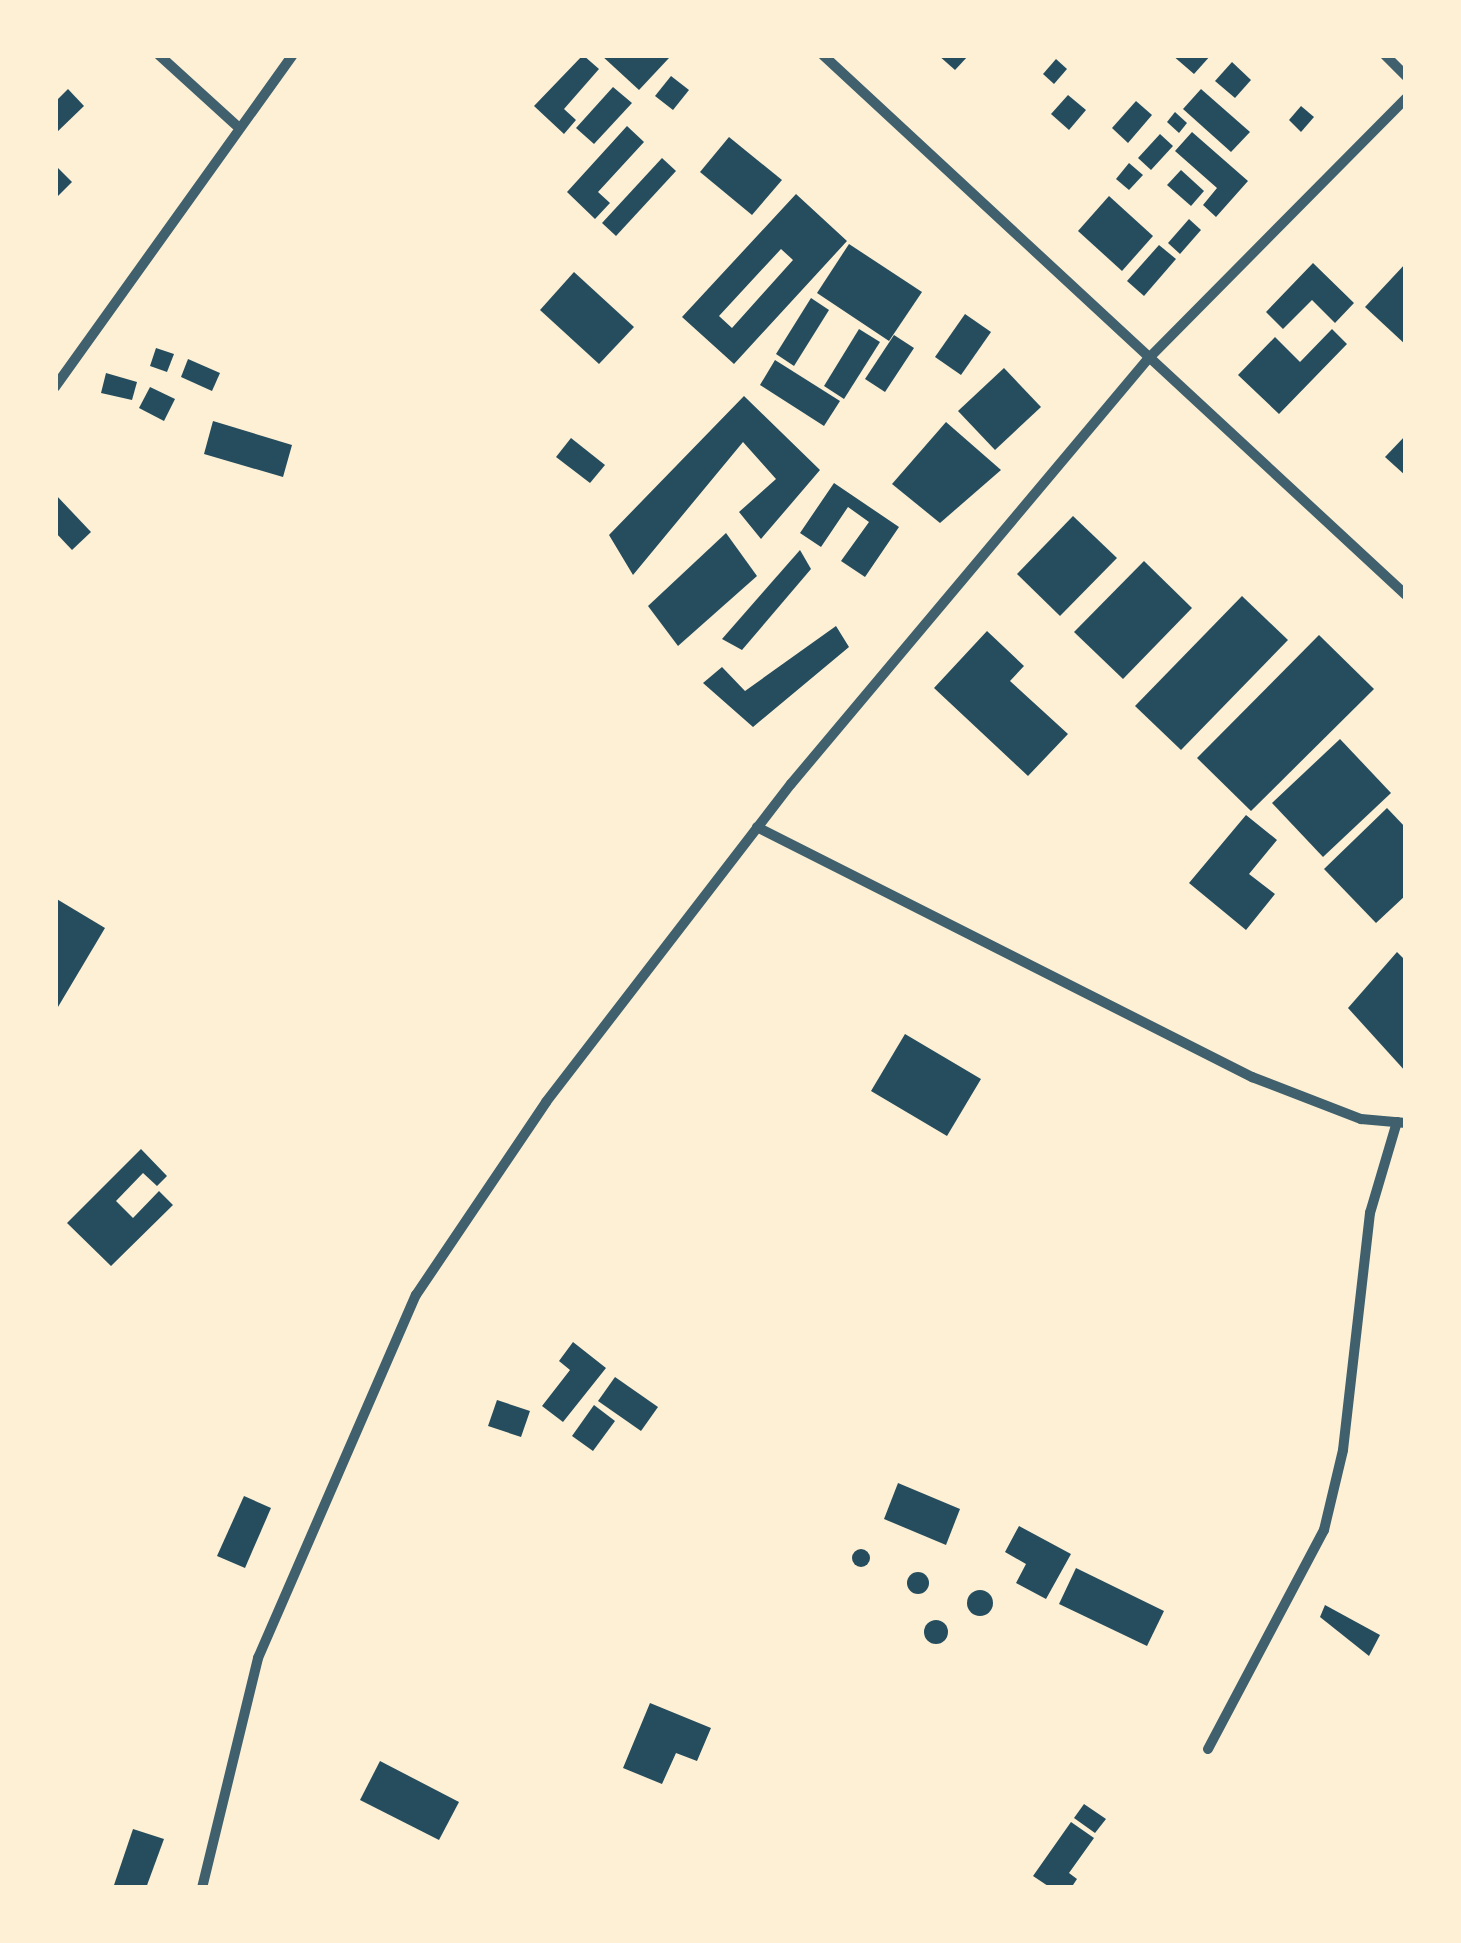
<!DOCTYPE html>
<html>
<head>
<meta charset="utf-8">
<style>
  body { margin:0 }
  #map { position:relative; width:1461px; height:1943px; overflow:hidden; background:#fdf0d5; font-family:Montserrat,sans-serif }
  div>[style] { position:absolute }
  .building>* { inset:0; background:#264d5e }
  .round { border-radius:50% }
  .minor>* { height:10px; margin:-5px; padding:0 5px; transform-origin:5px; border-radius:5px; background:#3f606c }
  span { translate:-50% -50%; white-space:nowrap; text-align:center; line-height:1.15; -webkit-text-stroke:8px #fdf0d5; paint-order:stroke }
  .frame { position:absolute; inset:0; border:58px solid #fdf0d5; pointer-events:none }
</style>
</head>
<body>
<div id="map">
  <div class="building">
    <div style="clip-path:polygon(583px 55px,599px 69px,564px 109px,576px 120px,564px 134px,534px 106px)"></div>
    <div style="clip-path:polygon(601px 55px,666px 55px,669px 58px,639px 90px)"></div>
    <div style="clip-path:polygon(938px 55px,969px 55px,955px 70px)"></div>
    <div style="clip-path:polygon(1172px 55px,1211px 55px,1194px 74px)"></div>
    <div style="clip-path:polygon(1056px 59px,1067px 69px,1054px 84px,1043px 74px)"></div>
    <div style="clip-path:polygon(1232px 62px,1251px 80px,1235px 98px,1215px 81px)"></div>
    <div style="clip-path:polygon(671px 76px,689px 90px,673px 110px,655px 96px)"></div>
    <div style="clip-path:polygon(613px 87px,632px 103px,594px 144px,576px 128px)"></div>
    <div style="clip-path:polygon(68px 89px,84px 106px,55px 134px,55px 102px)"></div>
    <div style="clip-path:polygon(1201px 89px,1250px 132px,1231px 152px,1183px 109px)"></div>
    <div style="clip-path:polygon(1068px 95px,1086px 110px,1069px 130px,1051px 114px)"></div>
    <div style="clip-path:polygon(1136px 101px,1152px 115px,1128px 143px,1112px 128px)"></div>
    <div style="clip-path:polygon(1301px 106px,1314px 117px,1301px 132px,1289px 120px)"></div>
    <div style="clip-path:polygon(1175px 112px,1187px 123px,1179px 133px,1167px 122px)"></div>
    <div style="clip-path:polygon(627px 126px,644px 142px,598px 192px,610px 203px,595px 219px,567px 192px)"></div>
    <div style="clip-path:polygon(1192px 132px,1248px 181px,1216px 217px,1203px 205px,1217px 188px,1175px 151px)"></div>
    <div style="clip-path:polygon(1160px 134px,1173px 146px,1151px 170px,1138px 158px)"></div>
    <div style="clip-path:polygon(729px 137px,782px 180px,752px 215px,700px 172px)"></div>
    <div style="clip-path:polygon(662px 158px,676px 171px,616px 236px,602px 223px)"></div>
    <div style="clip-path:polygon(1129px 163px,1143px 175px,1129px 190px,1116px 179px)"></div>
    <div style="clip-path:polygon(55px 165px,72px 182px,55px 199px)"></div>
    <div style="clip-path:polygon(1181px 170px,1204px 191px,1191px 206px,1167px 185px)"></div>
    <div style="clip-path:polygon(evenodd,796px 194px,847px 241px,734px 364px,682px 317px,796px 194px,781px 249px,793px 260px,732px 328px,719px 316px,781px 249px)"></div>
    <div style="clip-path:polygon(1109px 196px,1153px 236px,1122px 271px,1078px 231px)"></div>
    <div style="clip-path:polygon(1189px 219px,1201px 230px,1180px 254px,1168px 243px)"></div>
    <div style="clip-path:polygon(849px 244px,922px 292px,889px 341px,817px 293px)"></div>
    <div style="clip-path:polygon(1159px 245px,1176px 259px,1144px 296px,1127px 281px)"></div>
    <div style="clip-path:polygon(1313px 263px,1354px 303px,1335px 323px,1312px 300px,1283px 329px,1266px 312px)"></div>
    <div style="clip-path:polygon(1406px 263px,1406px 345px,1365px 307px)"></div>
    <div style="clip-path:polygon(574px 272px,634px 327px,599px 364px,540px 310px)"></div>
    <div style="clip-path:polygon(811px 298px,829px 310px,794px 366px,776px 354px)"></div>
    <div style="clip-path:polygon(965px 314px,991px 332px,961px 375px,935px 357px)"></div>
    <div style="clip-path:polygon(859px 329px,880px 342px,844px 399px,824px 386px)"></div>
    <div style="clip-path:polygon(1332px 329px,1347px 344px,1279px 414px,1238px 375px,1275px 337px,1300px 362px)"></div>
    <div style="clip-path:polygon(894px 335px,914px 348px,885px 392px,865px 379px)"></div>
    <div style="clip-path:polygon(156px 348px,174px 354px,167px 372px,150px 366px)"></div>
    <div style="clip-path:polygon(188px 359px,220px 373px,212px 391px,181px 377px)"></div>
    <div style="clip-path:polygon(775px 360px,840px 401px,824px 426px,760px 385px)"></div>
    <div style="clip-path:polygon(1004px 368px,1041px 407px,995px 450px,958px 411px)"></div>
    <div style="clip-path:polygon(106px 373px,137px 382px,132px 400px,101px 393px)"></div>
    <div style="clip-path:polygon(150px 387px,175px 399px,164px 421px,139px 408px)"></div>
    <div style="clip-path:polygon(744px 396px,820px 470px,761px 539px,739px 512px,776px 479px,743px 442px,633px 575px,609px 535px)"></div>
    <div style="clip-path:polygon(213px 421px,292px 445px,283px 477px,204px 454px)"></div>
    <div style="clip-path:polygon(946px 422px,1001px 470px,940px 523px,892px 484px)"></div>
    <div style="clip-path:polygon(1406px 435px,1406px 476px,1385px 457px)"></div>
    <div style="clip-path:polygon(571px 438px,605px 465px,590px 483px,556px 457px)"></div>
    <div style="clip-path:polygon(834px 483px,899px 527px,865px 577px,841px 561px,869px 522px,848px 507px,821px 547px,800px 533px)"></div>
    <div style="clip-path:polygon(55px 494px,91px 532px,72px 550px,55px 532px)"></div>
    <div style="clip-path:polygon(1073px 516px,1117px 558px,1060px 616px,1017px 574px)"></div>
    <div style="clip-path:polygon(726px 533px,757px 576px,678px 646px,648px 606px)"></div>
    <div style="clip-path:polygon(800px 550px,811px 569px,742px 650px,722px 639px)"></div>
    <div style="clip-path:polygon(1144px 561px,1192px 608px,1123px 679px,1074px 632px)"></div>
    <div style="clip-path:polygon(1242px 596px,1288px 640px,1181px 750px,1135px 706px)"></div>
    <div style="clip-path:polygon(836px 626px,849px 647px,753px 727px,703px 683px,722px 667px,745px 691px)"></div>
    <div style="clip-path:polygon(987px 631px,1024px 666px,1010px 681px,1068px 734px,1028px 776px,934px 688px)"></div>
    <div style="clip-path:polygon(1319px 635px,1374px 689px,1251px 811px,1197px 758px)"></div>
    <div style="clip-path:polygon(1340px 739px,1391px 793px,1323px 857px,1272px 803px)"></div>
    <div style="clip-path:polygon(1387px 808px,1406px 828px,1406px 895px,1376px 923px,1324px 869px)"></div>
    <div style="clip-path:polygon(1246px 815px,1277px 840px,1249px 874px,1275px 894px,1246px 930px,1189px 883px)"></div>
    <div style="clip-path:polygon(55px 898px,105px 928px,55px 1012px)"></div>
    <div style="clip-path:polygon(1397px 952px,1406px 961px,1406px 1072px,1348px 1008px)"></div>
    <div style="clip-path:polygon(905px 1034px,981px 1079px,947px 1136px,871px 1091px)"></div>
    <div style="clip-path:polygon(141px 1149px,167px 1176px,157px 1186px,143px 1173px,116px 1201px,133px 1218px,159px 1191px,173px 1205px,111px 1266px,67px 1223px)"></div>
    <div style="clip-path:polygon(573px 1342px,606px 1368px,563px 1422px,542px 1406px,570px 1370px,559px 1361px)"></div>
    <div style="clip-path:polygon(615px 1377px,658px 1407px,641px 1431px,598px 1401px)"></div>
    <div style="clip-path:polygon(497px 1400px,530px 1411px,521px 1437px,488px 1426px)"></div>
    <div style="clip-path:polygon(594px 1405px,615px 1421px,593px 1451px,572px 1436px)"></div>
    <div style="clip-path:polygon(898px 1483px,960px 1509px,946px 1545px,884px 1519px)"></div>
    <div style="clip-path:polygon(244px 1496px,271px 1508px,245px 1568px,217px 1556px)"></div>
    <div style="clip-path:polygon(1019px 1526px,1071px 1554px,1046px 1599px,1016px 1583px,1026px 1564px,1005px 1552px)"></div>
    <div class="round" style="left:852px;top:1549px;width:18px;height:18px"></div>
    <div style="clip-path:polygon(1076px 1568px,1164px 1611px,1147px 1646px,1059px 1604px)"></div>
    <div class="round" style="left:907px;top:1572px;width:22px;height:22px"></div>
    <div class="round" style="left:967px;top:1590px;width:26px;height:26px"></div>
    <div style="clip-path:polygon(1325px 1605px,1380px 1635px,1369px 1656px,1320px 1617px)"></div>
    <div class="round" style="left:924px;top:1620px;width:24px;height:24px"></div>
    <div style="clip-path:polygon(650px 1703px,711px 1728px,697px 1761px,676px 1753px,662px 1784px,623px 1768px)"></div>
    <div style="clip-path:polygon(380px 1761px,459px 1802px,439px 1840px,360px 1800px)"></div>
    <div style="clip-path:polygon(1084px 1804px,1106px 1819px,1095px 1833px,1074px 1818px)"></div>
    <div style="clip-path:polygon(1071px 1822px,1094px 1838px,1069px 1873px,1077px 1879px,1071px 1888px,1051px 1888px,1033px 1876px)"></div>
    <div style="clip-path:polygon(133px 1829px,164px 1839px,146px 1888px,113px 1888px)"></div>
  </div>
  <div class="minor">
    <div style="left:159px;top:55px;width:104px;rotate:42.3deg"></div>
    <div style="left:823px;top:55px;width:795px;rotate:42.81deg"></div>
    <div style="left:1385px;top:55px;width:30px;rotate:45deg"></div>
    <div style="left:55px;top:387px;width:408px;rotate:-54.4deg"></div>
    <div style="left:757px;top:827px;width:555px;rotate:26.8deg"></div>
    <div style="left:1252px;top:1077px;width:117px;rotate:21.1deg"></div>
    <div style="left:1361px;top:1119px;width:45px;rotate:5.1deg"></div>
    <div style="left:1208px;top:1749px;width:248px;rotate:-62.1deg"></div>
    <div style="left:1324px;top:1530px;width:82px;rotate:-76.6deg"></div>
    <div style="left:1343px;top:1450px;width:239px;rotate:-83.5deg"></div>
    <div style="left:1370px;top:1213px;width:95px;rotate:-73.5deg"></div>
    <div style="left:202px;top:1888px;width:237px;rotate:-76.3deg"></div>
    <div style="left:258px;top:1658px;width:396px;rotate:-66.5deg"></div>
    <div style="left:416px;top:1295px;width:233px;rotate:-56deg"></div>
    <div style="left:546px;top:1102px;width:401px;rotate:-52.4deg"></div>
    <div style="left:791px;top:784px;width:554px;rotate:-49.98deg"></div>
    <div style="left:1147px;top:360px;width:368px;rotate:-45.3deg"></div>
  </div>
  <div class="frame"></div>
</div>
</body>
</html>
